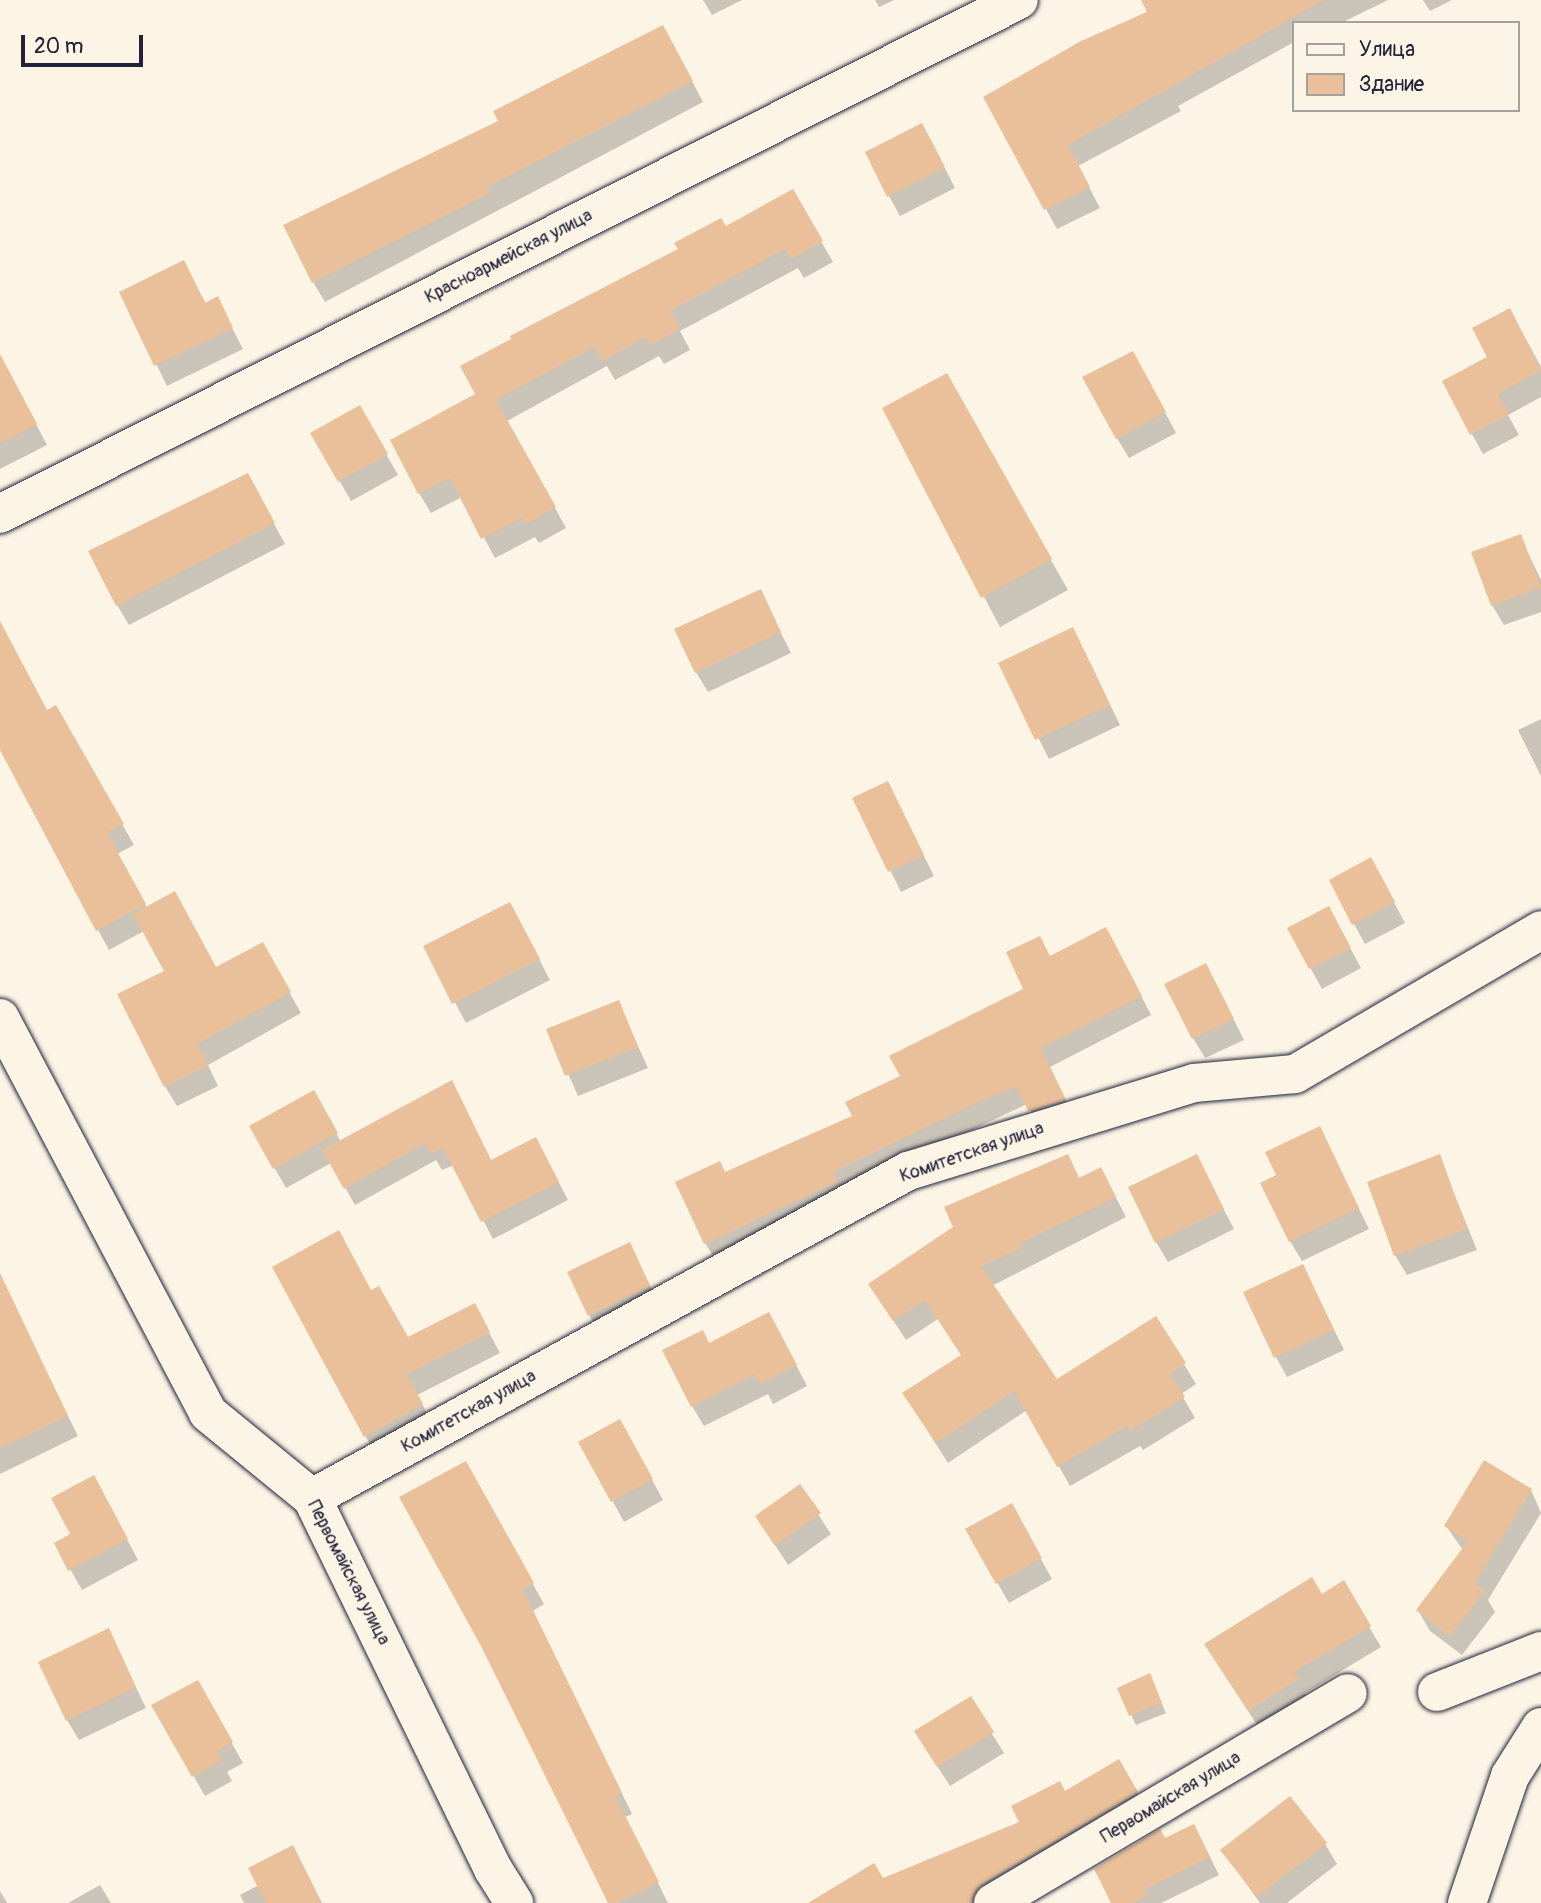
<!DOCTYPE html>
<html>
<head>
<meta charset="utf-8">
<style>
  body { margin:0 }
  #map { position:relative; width:1541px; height:1903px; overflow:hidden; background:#fcf5e5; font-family:Pangolin,sans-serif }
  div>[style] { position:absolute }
  .shadow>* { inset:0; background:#0003 }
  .building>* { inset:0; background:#e9c099 }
  .roads { filter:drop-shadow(0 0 2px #22223b) drop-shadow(0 0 2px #22223b) }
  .minor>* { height:38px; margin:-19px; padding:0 19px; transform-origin:19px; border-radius:19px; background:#fcf5e5 }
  span { translate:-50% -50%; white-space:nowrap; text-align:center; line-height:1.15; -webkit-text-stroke:7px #fcf5e5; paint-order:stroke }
  .street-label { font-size:18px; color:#22223b }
  .legend { position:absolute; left:1292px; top:21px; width:228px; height:91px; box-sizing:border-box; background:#fcf5e5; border:2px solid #a5a1a1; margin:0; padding:9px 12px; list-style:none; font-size:21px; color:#22223b }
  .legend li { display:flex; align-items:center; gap:14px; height:35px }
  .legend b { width:35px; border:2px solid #a5a1a1 }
  .scale { position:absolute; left:21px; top:35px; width:122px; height:32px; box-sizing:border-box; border:4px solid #22223b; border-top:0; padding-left:9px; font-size:21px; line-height:24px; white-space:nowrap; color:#22223b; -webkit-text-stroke:5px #fcf5e5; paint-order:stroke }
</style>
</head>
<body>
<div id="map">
  <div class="shadow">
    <div style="clip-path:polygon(703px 0,742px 0,712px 15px)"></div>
    <div style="clip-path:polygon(875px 0,894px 0,879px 7px)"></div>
    <div style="clip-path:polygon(1169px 0,1388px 0,1341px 23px,1294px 23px,1294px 42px,1178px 106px,1181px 111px,1078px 166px,1100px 208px,1057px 229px,985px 98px)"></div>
    <div style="clip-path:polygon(1423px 0,1452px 0,1430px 11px)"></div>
    <div style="clip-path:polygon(674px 47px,703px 102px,325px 302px,313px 282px,500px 122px)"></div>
    <div style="clip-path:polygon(933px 145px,955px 188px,900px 216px,889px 196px)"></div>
    <div style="clip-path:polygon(792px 191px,833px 262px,804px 278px,798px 268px,680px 331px,690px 350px,664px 364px,659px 356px,615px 380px,607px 366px,507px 421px,566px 528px,539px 543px,535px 537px,495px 558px,462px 497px,431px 513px,419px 493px,478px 395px,725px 229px)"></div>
    <div style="clip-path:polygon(184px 263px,206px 304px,217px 299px,243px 349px,167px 386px,121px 293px)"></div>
    <div style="clip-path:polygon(1521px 330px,1541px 367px,1541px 397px,1508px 415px,1519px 435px,1483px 454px,1472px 434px,1490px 357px)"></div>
    <div style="clip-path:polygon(0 356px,47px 445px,0 469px)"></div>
    <div style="clip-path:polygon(1144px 373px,1176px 433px,1129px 458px,1117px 438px)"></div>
    <div style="clip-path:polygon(946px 375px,1068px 590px,1000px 627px,884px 408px)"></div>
    <div style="clip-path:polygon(359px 407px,398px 475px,351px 501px,313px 434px)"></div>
    <div style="clip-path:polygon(259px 496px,285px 544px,129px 625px,117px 605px)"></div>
    <div style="clip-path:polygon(1520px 536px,1541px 580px,1541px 612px,1504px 625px,1492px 605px)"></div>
    <div style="clip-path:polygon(760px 591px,791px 653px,708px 692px,696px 672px)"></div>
    <div style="clip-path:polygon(1084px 650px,1120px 725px,1049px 759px,1001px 664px)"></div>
    <div style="clip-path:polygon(0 669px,47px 712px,55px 707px,134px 845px,117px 854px,147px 908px,216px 969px,262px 944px,301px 1013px,208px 1065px,218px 1086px,177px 1106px,165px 1086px,166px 971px,144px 931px,109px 950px,98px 930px,0 746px)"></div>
    <div style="clip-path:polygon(1541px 719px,1541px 776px,1518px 730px)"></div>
    <div style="clip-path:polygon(887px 783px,934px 876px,901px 892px,855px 799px)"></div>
    <div style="clip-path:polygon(1382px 880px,1405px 923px,1365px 944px,1354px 924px)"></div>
    <div style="clip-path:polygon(521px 925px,550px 980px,466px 1023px,425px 947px)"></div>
    <div style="clip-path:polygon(1289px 929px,1340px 929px,1361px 968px,1322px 989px)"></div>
    <div style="clip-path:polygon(1116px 947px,1151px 1015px,1050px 1067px,1074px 1118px,1040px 1128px,1027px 1104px,842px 1191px,716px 1261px,705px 1243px,725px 1174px,854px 1117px,1025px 990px,1050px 958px)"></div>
    <div style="clip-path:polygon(1217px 986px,1244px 1040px,1205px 1058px,1193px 1038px)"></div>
    <div style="clip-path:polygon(618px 1002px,648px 1068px,578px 1096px,549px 1030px)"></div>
    <div style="clip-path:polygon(451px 1082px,492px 1162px,545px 1156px,568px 1200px,493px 1239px,454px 1165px,442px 1170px,436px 1160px,355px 1205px,331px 1163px,286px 1188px,251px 1127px,313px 1092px,341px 1142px)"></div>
    <div style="clip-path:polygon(1319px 1128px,1369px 1229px,1302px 1261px,1290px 1241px,1279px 1176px)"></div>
    <div style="clip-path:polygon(1196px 1156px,1234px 1229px,1168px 1262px,1156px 1242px)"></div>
    <div style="clip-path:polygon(1067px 1157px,1080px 1180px,1112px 1190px,1126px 1217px,992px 1286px,1057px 1381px,1156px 1318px,1196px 1384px,1181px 1394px,1195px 1418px,1143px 1450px,1140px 1446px,1070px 1486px,1027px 1410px,948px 1463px,904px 1394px,962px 1356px,938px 1319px,906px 1340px,870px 1285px)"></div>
    <div style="clip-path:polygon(1439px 1157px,1477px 1250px,1407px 1275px,1395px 1255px)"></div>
    <div style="clip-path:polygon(629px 1244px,661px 1307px,601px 1335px,589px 1315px)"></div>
    <div style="clip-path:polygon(1303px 1266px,1344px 1350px,1287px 1377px,1276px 1357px)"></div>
    <div style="clip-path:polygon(274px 1268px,371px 1293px,407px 1339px,485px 1325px,500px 1353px,417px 1395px,434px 1425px,377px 1457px)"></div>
    <div style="clip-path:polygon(0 1279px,78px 1436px,0 1474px)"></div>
    <div style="clip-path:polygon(780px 1334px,807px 1386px,773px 1404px,768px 1394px,704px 1426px,692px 1406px,709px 1345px)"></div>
    <div style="clip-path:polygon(631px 1441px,663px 1500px,624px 1522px,581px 1443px)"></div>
    <div style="clip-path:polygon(465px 1463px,544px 1604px,533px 1611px,632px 1814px,625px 1817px,668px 1903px,610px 1903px)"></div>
    <div style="clip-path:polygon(800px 1487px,831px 1534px,788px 1565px,757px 1517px)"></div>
    <div style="clip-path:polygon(1531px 1490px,1541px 1513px,1488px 1600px,1495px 1612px,1462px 1655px,1430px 1631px,1418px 1610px,1463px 1550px,1446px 1526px)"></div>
    <div style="clip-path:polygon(105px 1498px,138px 1560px,82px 1590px,56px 1544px,72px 1535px)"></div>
    <div style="clip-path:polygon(1011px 1506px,1052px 1579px,1009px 1603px,967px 1530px)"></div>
    <div style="clip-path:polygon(1343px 1583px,1381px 1647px,1305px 1693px,1308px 1700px,1261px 1731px,1218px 1664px)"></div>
    <div style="clip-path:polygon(108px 1630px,146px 1708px,79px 1740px,67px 1720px)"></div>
    <div style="clip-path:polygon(1149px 1676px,1166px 1713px,1136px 1725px,1119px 1689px)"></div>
    <div style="clip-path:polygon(197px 1682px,243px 1763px,227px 1772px,232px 1781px,205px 1796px,154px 1706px)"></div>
    <div style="clip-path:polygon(970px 1699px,1004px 1753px,950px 1786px,928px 1752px)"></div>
    <div style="clip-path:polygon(1118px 1761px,1148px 1811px,993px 1903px,811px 1903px,882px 1880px,1022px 1823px)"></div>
    <div style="clip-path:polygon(1165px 1840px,1203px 1843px,1219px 1875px,1161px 1903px,1112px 1903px)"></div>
    <div style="clip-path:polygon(1325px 1844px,1337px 1864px,1287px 1903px,1260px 1903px,1222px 1850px)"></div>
    <div style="clip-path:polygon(100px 1885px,111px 1903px,68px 1903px)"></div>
    <div style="clip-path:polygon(259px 1885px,322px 1903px,244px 1903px,240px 1895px)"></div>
    <div style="clip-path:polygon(0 1891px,6px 1901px,7px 1903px,0 1903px)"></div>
  </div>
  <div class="building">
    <div style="clip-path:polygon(1141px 0,1324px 0,1068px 145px,1090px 187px,1044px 210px,983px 97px,1081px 41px,1147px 12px)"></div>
    <div style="clip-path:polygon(663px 25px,693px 81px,487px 187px,490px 193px,312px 283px,283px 225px,498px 121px,493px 111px)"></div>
    <div style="clip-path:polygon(922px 123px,945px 167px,887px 197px,865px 152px)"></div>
    <div style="clip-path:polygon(793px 189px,823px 241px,791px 259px,785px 249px,670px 311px,680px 329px,650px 345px,646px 337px,602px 361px,594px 347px,496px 400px,556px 507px,526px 524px,522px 518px,481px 539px,450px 478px,418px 494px,390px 440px,475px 394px,460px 366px,511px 339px,510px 336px,678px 249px,674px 243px,721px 218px,726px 226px)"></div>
    <div style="clip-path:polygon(184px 260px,205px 303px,218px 296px,233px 328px,154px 366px,119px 292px)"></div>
    <div style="clip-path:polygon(1510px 308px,1541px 370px,1498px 394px,1509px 414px,1470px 435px,1442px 381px,1487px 357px,1472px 328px)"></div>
    <div style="clip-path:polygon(1133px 351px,1166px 412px,1116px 439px,1082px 377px)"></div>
    <div style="clip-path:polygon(0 354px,37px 424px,0 443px)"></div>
    <div style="clip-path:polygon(947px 373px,1052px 559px,981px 598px,882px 408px)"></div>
    <div style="clip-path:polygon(360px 405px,388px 454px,338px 482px,310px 433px)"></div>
    <div style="clip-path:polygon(248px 473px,275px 523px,116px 606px,88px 551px)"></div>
    <div style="clip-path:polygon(1521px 534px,1541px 587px,1491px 606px,1471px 552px)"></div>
    <div style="clip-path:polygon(761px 589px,781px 632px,695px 673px,674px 629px)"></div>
    <div style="clip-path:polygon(0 621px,47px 710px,56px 705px,124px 824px,107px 833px,146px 904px,96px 931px,0 750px)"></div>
    <div style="clip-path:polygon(1073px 627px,1110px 705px,1035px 740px,998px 663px)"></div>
    <div style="clip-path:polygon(888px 781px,924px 855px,888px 872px,852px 798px)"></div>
    <div style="clip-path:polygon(1371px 857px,1395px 902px,1352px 925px,1329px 880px)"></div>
    <div style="clip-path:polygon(175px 891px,216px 967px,263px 942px,291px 992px,197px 1044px,208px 1065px,164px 1087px,117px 994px,164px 971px,133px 914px)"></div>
    <div style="clip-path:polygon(510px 902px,540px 959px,452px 1004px,423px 946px)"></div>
    <div style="clip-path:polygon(1329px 906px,1351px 948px,1309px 969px,1287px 928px)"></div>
    <div style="clip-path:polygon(1106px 927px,1142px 996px,1041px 1048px,1066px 1100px,1028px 1111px,1017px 1087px,989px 1097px,833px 1172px,837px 1182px,704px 1244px,675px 1182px,720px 1161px,725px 1172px,852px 1116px,845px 1102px,900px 1076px,889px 1056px,1023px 989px,1006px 952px,1040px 936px,1050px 956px)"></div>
    <div style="clip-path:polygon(1206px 963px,1234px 1019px,1192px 1039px,1164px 984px)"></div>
    <div style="clip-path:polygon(619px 1000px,638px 1047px,565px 1076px,546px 1029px)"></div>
    <div style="clip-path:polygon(452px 1080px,491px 1160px,536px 1137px,559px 1182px,481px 1222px,443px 1148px,431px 1154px,425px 1143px,344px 1189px,322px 1150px)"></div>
    <div style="clip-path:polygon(314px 1090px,338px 1133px,273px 1169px,249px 1126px)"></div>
    <div style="clip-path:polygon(1320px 1126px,1359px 1208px,1289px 1242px,1260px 1183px,1276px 1175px,1265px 1152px)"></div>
    <div style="clip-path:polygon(1068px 1154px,1079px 1178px,1101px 1167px,1116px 1197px,1021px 1243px,1023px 1248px,981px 1266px,1057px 1379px,1156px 1316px,1186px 1363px,1170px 1374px,1185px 1397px,1130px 1431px,1127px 1426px,1057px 1467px,1014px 1391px,936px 1443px,902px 1393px,961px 1355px,925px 1300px,893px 1321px,868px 1284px,953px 1227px,944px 1207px)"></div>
    <div style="clip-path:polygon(1197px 1154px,1224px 1209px,1155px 1243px,1128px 1187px)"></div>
    <div style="clip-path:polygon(1440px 1154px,1467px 1229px,1394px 1256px,1367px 1182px)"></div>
    <div style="clip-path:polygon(339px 1230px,371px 1290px,379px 1286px,408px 1337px,475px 1303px,490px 1332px,407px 1374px,423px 1404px,364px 1437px,272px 1267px)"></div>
    <div style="clip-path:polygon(630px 1242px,650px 1286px,588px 1316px,567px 1272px)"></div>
    <div style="clip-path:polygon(1303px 1264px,1334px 1330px,1274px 1358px,1243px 1292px)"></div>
    <div style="clip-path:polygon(0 1273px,68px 1416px,0 1448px)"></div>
    <div style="clip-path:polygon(769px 1312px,797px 1365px,760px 1384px,755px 1374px,691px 1407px,662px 1350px,703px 1330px,709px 1343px)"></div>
    <div style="clip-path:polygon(620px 1419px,653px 1479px,611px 1502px,578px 1442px)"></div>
    <div style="clip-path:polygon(1484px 1460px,1532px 1489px,1475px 1583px,1485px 1591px,1450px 1636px,1416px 1610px,1468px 1541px,1444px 1526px)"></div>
    <div style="clip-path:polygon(466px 1461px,534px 1583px,523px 1590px,622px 1793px,615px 1796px,659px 1882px,617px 1903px,608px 1903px,482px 1648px,399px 1497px)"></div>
    <div style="clip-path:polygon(94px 1475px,128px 1539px,68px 1571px,54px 1543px,70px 1534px,51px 1498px)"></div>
    <div style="clip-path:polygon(800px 1484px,821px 1513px,775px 1546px,755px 1516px)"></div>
    <div style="clip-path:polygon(1012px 1503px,1042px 1558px,996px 1584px,965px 1529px)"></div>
    <div style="clip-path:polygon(1312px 1577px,1322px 1594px,1344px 1580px,1371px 1626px,1294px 1672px,1298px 1679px,1248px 1711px,1204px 1644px)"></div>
    <div style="clip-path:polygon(109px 1628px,136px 1687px,66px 1721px,38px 1662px)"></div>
    <div style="clip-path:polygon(1150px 1673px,1162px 1703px,1129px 1716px,1117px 1688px)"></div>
    <div style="clip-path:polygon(198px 1680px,233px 1742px,217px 1751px,222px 1760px,192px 1777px,151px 1705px)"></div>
    <div style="clip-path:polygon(971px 1696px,994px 1732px,937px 1767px,914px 1731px)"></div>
    <div style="clip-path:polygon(1119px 1759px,1138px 1792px,982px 1884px,971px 1903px,808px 1903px,874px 1863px,883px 1878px,1019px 1822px,1011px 1806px,1060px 1781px,1065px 1791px)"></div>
    <div style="clip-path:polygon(1290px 1796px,1327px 1843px,1257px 1897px,1220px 1850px)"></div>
    <div style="clip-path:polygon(1194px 1824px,1210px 1857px,1145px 1889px,1148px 1895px,1131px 1903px,1111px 1903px,1094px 1869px,1160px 1829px,1165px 1838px)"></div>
    <div style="clip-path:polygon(293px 1845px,322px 1903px,266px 1903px,248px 1868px)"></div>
  </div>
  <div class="roads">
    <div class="minor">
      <div style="left:0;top:514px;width:1141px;rotate:-26.77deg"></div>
      <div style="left:0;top:1018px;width:446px;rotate:62.2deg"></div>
      <div style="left:208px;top:1413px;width:134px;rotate:39.3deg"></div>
      <div style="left:312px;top:1498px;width:413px;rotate:64deg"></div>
      <div style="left:493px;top:1869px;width:40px;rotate:58deg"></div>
      <div style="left:312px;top:1498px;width:680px;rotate:-28.75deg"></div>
      <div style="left:908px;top:1171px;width:299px;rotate:-17.1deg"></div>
      <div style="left:1194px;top:1083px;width:101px;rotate:-5.1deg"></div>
      <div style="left:1295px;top:1074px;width:285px;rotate:-30.3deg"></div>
      <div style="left:1437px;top:1692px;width:112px;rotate:-21.5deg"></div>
      <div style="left:993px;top:1903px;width:412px;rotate:-30.6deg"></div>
      <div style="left:1467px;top:1903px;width:134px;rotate:-71.3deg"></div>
      <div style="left:1510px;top:1776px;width:58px;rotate:-57.7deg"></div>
    </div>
  </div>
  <div class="street-label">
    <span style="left:509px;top:257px;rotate:-27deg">Красноармейская улица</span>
    <span style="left:972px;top:1153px;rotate:-19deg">Комитетская улица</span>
    <span style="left:469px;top:1412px;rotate:-29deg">Комитетская улица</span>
    <span style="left:348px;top:1573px;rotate:63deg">Первомайская улица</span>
    <span style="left:1171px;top:1798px;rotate:-31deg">Первомайская улица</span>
  </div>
  <ul class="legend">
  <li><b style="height:9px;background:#fcf5e5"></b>Улица</li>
  <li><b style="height:19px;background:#e9c099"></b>Здание</li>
  </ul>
  <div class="scale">20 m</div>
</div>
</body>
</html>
